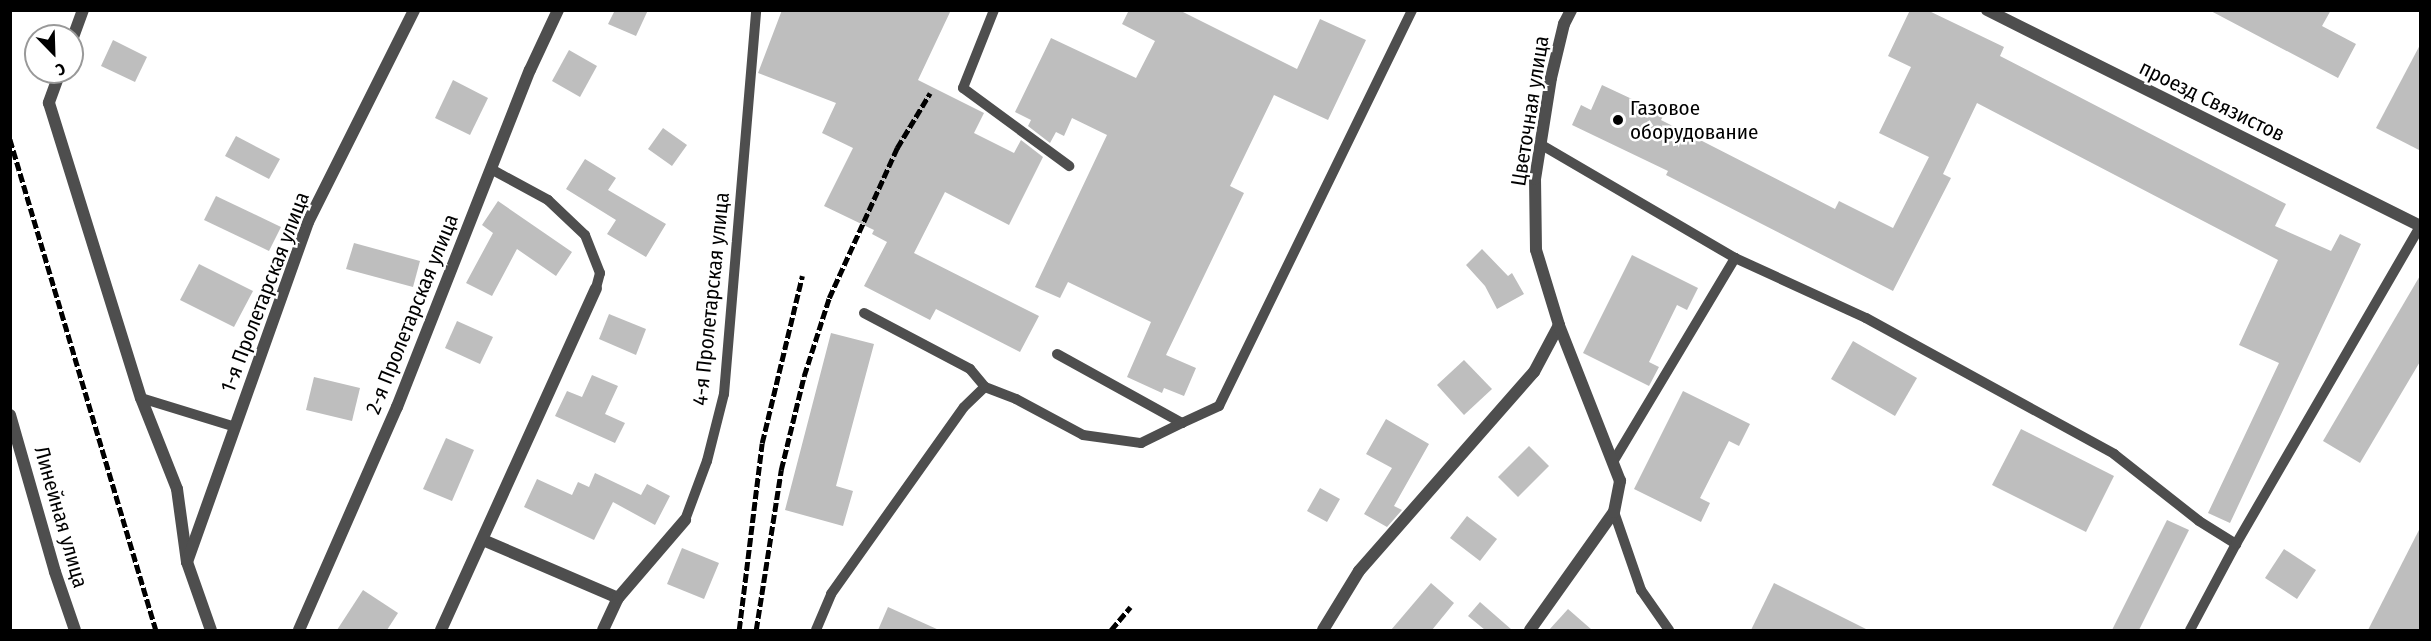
<!DOCTYPE html>
<html>
<head>
<meta charset="utf-8">
<style>
  body { margin:0 }
  #map { position:relative; width:2431px; height:641px; overflow:hidden; background:#fff; font-family:"Fira Sans Condensed",sans-serif }
  div>[style] { position:absolute }
  .building>* { inset:0; background:#bebebe }
  .service>* { height:10px; margin:-5px; padding:0 5px; transform-origin:5px; border-radius:5px; background:#4e4e4e }
  .minor>* { height:12px; margin:-6px; padding:0 6px; transform-origin:6px; border-radius:6px; background:#4e4e4e }
  .rail>* { height:4.5px; margin-top:-2.25px; transform-origin:0; background:repeating-linear-gradient(90deg,#000 0 9px,transparent 0 12px) }
  .dots>* { width:16px; height:16px; translate:-50% -50%; box-sizing:border-box; border:3px solid #fff; border-radius:50% }
  span { translate:-50% -50%; white-space:nowrap; text-align:center; line-height:1.15; -webkit-text-stroke:5px #fff; paint-order:stroke }
  .street-label { font-size:21px; color:#000 }
  .poi-label { font-size:21px; color:#000 }
  .left { translate:0 -50%; text-align:left }
  .frame { position:absolute; inset:0; border:12px solid #000; pointer-events:none }
  .north { position:absolute; left:24px; top:24px; width:60px; height:60px; box-sizing:border-box; background:#fff; border:2px solid #999; border-radius:50%; rotate:157deg; font-size:16px; font-weight:700; line-height:24px; text-align:center; color:#000 }
  .north::after { content:''; display:block; margin:auto; width:21px; height:27px; background:#000; clip-path:polygon(50% 0,100% 100%,50% 72%,0 100%) }
</style>
</head>
<body>
<div id="map">
  <div class="building">
    <div style="clip-path:polygon(615px 10px,648px 10px,636px 36px,608px 24px)"></div>
    <div style="clip-path:polygon(782px 10px,951px 10px,918px 80px,984px 113px,974px 133px,1014px 153px,1021px 140px,1043px 157px,1009px 225px,945px 192px,914px 253px,1039px 316px,1020px 352px,936px 309px,930px 320px,864px 286px,887px 242px,872px 234px,874px 230px,824px 206px,853px 148px,822px 133px,836px 103px,758px 73px)"></div>
    <div style="clip-path:polygon(1129px 10px,1179px 10px,1297px 69px,1320px 19px,1366px 40px,1328px 120px,1274px 95px,1230px 186px,1244px 193px,1166px 355px,1196px 368px,1184px 396px,1164px 388px,1162px 393px,1127px 377px,1151px 322px,1068px 282px,1060px 298px,1035px 287px,1107px 135px,1072px 118px,1064px 136px,1056px 132px,1050px 143px,1028px 126px,1031px 120px,1015px 112px,1051px 38px,1136px 78px,1155px 41px,1122px 24px)"></div>
    <div style="clip-path:polygon(1910px 10px,1927px 10px,2004px 47px,2000px 56px,2286px 204px,2275px 226px,2331px 251px,2340px 234px,2361px 244px,2230px 523px,2208px 513px,2279px 363px,2239px 345px,2278px 260px,1977px 103px,1943px 174px,1951px 178px,1893px 291px,1666px 175px,1668px 171px,1572px 125px,1581px 105px,1591px 110px,1602px 85px,1664px 114px,1661px 120px,1835px 209px,1839px 201px,1893px 228px,1929px 157px,1879px 133px,1911px 67px,1888px 56px)"></div>
    <div style="clip-path:polygon(2209px 10px,2331px 10px,2322px 26px,2356px 44px,2338px 78px)"></div>
    <div style="clip-path:polygon(113px 40px,147px 57px,135px 82px,101px 66px)"></div>
    <div style="clip-path:polygon(2421px 43px,2421px 151px,2376px 128px)"></div>
    <div style="clip-path:polygon(569px 50px,597px 66px,580px 97px,552px 81px)"></div>
    <div style="clip-path:polygon(453px 80px,488px 98px,470px 135px,435px 118px)"></div>
    <div style="clip-path:polygon(663px 128px,687px 145px,672px 166px,648px 149px)"></div>
    <div style="clip-path:polygon(236px 136px,280px 159px,269px 179px,225px 156px)"></div>
    <div style="clip-path:polygon(585px 159px,616px 178px,608px 190px,666px 224px,646px 257px,607px 234px,616px 220px,566px 189px)"></div>
    <div style="clip-path:polygon(216px 196px,281px 227px,269px 251px,204px 220px)"></div>
    <div style="clip-path:polygon(498px 201px,572px 252px,556px 276px,517px 249px,492px 296px,466px 283px,493px 233px,482px 225px)"></div>
    <div style="clip-path:polygon(354px 243px,420px 261px,413px 287px,346px 269px)"></div>
    <div style="clip-path:polygon(1482px 249px,1508px 276px,1512px 273px,1524px 294px,1497px 309px,1485px 286px,1466px 265px)"></div>
    <div style="clip-path:polygon(1632px 255px,1698px 288px,1687px 310px,1677px 305px,1649px 362px,1659px 367px,1649px 386px,1583px 353px)"></div>
    <div style="clip-path:polygon(199px 264px,253px 291px,234px 327px,180px 300px)"></div>
    <div style="clip-path:polygon(2421px 274px,2421px 360px,2360px 463px,2323px 441px)"></div>
    <div style="clip-path:polygon(609px 314px,646px 329px,636px 355px,599px 339px)"></div>
    <div style="clip-path:polygon(457px 321px,493px 337px,480px 364px,445px 348px)"></div>
    <div style="clip-path:polygon(831px 333px,874px 344px,836px 486px,853px 491px,843px 526px,785px 510px)"></div>
    <div style="clip-path:polygon(1853px 341px,1917px 378px,1895px 416px,1831px 379px)"></div>
    <div style="clip-path:polygon(1464px 360px,1492px 389px,1464px 415px,1437px 385px)"></div>
    <div style="clip-path:polygon(592px 375px,618px 386px,605px 414px,625px 423px,615px 443px,555px 416px,567px 391px,582px 397px)"></div>
    <div style="clip-path:polygon(314px 377px,360px 388px,352px 421px,306px 410px)"></div>
    <div style="clip-path:polygon(1683px 391px,1750px 424px,1739px 446px,1729px 441px,1700px 498px,1710px 503px,1701px 522px,1634px 489px)"></div>
    <div style="clip-path:polygon(1386px 419px,1429px 444px,1394px 506px,1402px 510px,1387px 527px,1364px 514px,1392px 468px,1366px 454px)"></div>
    <div style="clip-path:polygon(2021px 429px,2114px 476px,2086px 532px,1992px 485px)"></div>
    <div style="clip-path:polygon(446px 438px,474px 450px,452px 501px,423px 489px)"></div>
    <div style="clip-path:polygon(1529px 446px,1549px 466px,1518px 497px,1498px 477px)"></div>
    <div style="clip-path:polygon(595px 473px,641px 495px,647px 484px,670px 496px,655px 525px,613px 502px,594px 540px,524px 507px,537px 479px,572px 495px,578px 482px,589px 487px)"></div>
    <div style="clip-path:polygon(1320px 488px,1340px 499px,1327px 522px,1307px 511px)"></div>
    <div style="clip-path:polygon(1467px 516px,1497px 539px,1480px 561px,1450px 538px)"></div>
    <div style="clip-path:polygon(2167px 520px,2189px 530px,2139px 630px,2112px 630px)"></div>
    <div style="clip-path:polygon(2421px 526px,2421px 630px,2368px 630px)"></div>
    <div style="clip-path:polygon(682px 548px,719px 563px,704px 599px,667px 584px)"></div>
    <div style="clip-path:polygon(2284px 549px,2316px 570px,2297px 599px,2265px 578px)"></div>
    <div style="clip-path:polygon(1431px 583px,1454px 603px,1432px 630px,1391px 630px)"></div>
    <div style="clip-path:polygon(1774px 583px,1868px 630px,1751px 630px)"></div>
    <div style="clip-path:polygon(363px 590px,398px 613px,387px 630px,337px 630px)"></div>
    <div style="clip-path:polygon(1480px 602px,1512px 630px,1485px 630px,1468px 616px)"></div>
    <div style="clip-path:polygon(888px 607px,939px 630px,878px 630px)"></div>
    <div style="clip-path:polygon(1568px 609px,1592px 630px,1549px 630px)"></div>
  </div>
  <div class="service">
    <div style="left:994px;top:10px;width:84px;rotate:111.7deg"></div>
    <div style="left:963px;top:88px;width:132px;rotate:36.3deg"></div>
    <div style="left:1540px;top:144px;width:226px;rotate:30.3deg"></div>
    <div style="left:1735px;top:258px;width:144px;rotate:24.6deg"></div>
    <div style="left:1866px;top:318px;width:283px;rotate:28.7deg"></div>
    <div style="left:2114px;top:454px;width:108px;rotate:38.2deg"></div>
    <div style="left:2199px;top:521px;width:44px;rotate:31.9deg"></div>
    <div style="left:491px;top:169px;width:65px;rotate:28.5deg"></div>
    <div style="left:548px;top:200px;width:51px;rotate:43.4deg"></div>
    <div style="left:585px;top:235px;width:41px;rotate:68.5deg"></div>
    <div style="left:600px;top:273px;width:16px;rotate:105deg"></div>
    <div style="left:864px;top:313px;width:120px;rotate:27.8deg"></div>
    <div style="left:970px;top:369px;width:23px;rotate:50deg"></div>
    <div style="left:1057px;top:354px;width:143px;rotate:28.9deg"></div>
    <div style="left:1182px;top:423px;width:41px;rotate:-24.7deg"></div>
    <div style="left:1219px;top:406px;width:441px;rotate:-64deg"></div>
    <div style="left:141px;top:398px;width:98px;rotate:17.1deg"></div>
    <div style="left:1613px;top:462px;width:238px;rotate:-59.1deg"></div>
    <div style="left:1614px;top:512px;width:83px;rotate:70.9deg"></div>
    <div style="left:1641px;top:590px;width:49px;rotate:55deg"></div>
    <div style="left:685px;top:520px;width:63px;rotate:-69.6deg"></div>
    <div style="left:707px;top:461px;width:69px;rotate:-75.8deg"></div>
    <div style="left:724px;top:394px;width:385px;rotate:-85.2deg"></div>
    <div style="left:816px;top:630px;width:39px;rotate:-67deg"></div>
    <div style="left:831px;top:594px;width:229px;rotate:-54.6deg"></div>
    <div style="left:964px;top:407px;width:29px;rotate:-44deg"></div>
    <div style="left:985px;top:387px;width:33px;rotate:21deg"></div>
    <div style="left:1016px;top:399px;width:76px;rotate:28.2deg"></div>
    <div style="left:1083px;top:435px;width:59px;rotate:7.9deg"></div>
    <div style="left:1141px;top:443px;width:46px;rotate:-26deg"></div>
    <div style="left:2190px;top:630px;width:98px;rotate:-61.9deg"></div>
    <div style="left:2236px;top:544px;width:367px;rotate:-59.9deg"></div>
  </div>
  <div class="minor">
    <div style="left:1987px;top:10px;width:484px;rotate:26.5deg"></div>
    <div style="left:72px;top:40px;width:32px;rotate:-70deg"></div>
    <div style="left:60px;top:72px;width:33px;rotate:110deg"></div>
    <div style="left:49px;top:103px;width:309px;rotate:72.7deg"></div>
    <div style="left:141px;top:398px;width:98px;rotate:68.4deg"></div>
    <div style="left:177px;top:489px;width:74px;rotate:82.2deg"></div>
    <div style="left:187px;top:562px;width:72px;rotate:70.6deg"></div>
    <div style="left:10px;top:415px;width:163px;rotate:74deg"></div>
    <div style="left:55px;top:572px;width:61px;rotate:71deg"></div>
    <div style="left:483px;top:540px;width:147px;rotate:23.2deg"></div>
    <div style="left:187px;top:562px;width:361px;rotate:-70.4deg"></div>
    <div style="left:308px;top:222px;width:237px;rotate:-63.4deg"></div>
    <div style="left:299px;top:630px;width:244px;rotate:-66.3deg"></div>
    <div style="left:397px;top:407px;width:362px;rotate:-68.5deg"></div>
    <div style="left:530px;top:70px;width:66px;rotate:-65deg"></div>
    <div style="left:441px;top:630px;width:375px;rotate:-65.6deg"></div>
    <div style="left:603px;top:630px;width:35px;rotate:-65deg"></div>
    <div style="left:618px;top:598px;width:103px;rotate:-49.3deg"></div>
    <div style="left:1323px;top:630px;width:69px;rotate:-58.6deg"></div>
    <div style="left:1359px;top:571px;width:265px;rotate:-48.7deg"></div>
    <div style="left:1534px;top:372px;width:53px;rotate:-62deg"></div>
    <div style="left:1530px;top:630px;width:145px;rotate:-54.6deg"></div>
    <div style="left:1614px;top:512px;width:32px;rotate:-79deg"></div>
    <div style="left:1620px;top:481px;width:168px;rotate:-111.4deg"></div>
    <div style="left:1559px;top:325px;width:78px;rotate:-107deg"></div>
    <div style="left:1536px;top:250px;width:71px;rotate:-90.8deg"></div>
    <div style="left:1535px;top:179px;width:102px;rotate:-81deg"></div>
    <div style="left:1551px;top:78px;width:56px;rotate:-76.5deg"></div>
    <div style="left:1564px;top:24px;width:16px;rotate:-63deg"></div>
  </div>
  <div class="rail">
    <div style="left:10px;top:139px;width:512px;rotate:73.44deg"></div>
    <div style="left:739px;top:630px;width:188px;rotate:-83deg"></div>
    <div style="left:762px;top:443px;width:172px;rotate:-76.5deg"></div>
    <div style="left:756px;top:630px;width:162px;rotate:-81.1deg"></div>
    <div style="left:781px;top:470px;width:97px;rotate:-76.3deg"></div>
    <div style="left:804px;top:376px;width:82px;rotate:-72.2deg"></div>
    <div style="left:829px;top:298px;width:165px;rotate:-65.6deg"></div>
    <div style="left:897px;top:148px;width:64px;rotate:-59deg"></div>
    <div style="left:1111px;top:630px;width:30px;rotate:-50deg"></div>
  </div>
  <div class="dots">
    <div style="left:1618px;top:120px;background:#000"></div>
  </div>
  <div class="street-label">
    <span style="left:2212px;top:101px;rotate:26deg">проезд Связистов</span>
    <span style="left:1530px;top:111px;rotate:-81deg">Цветочная улица</span>
    <span style="left:265px;top:292px;rotate:-69deg">1-я Пролетарская улица</span>
    <span style="left:711px;top:299px;rotate:-84deg">4-я Пролетарская улица</span>
    <span style="left:412px;top:314px;rotate:-68deg">2-я Пролетарская улица</span>
    <span style="left:61px;top:517px;rotate:74deg">Линейная улица</span>
  </div>
  <div class="poi-label">
    <span class="left" style="left:1630px;top:120px">Газовое<br>оборудование</span>
  </div>
  <div class="frame"></div>
  <div class="north">С</div>
</div>
</body>
</html>
